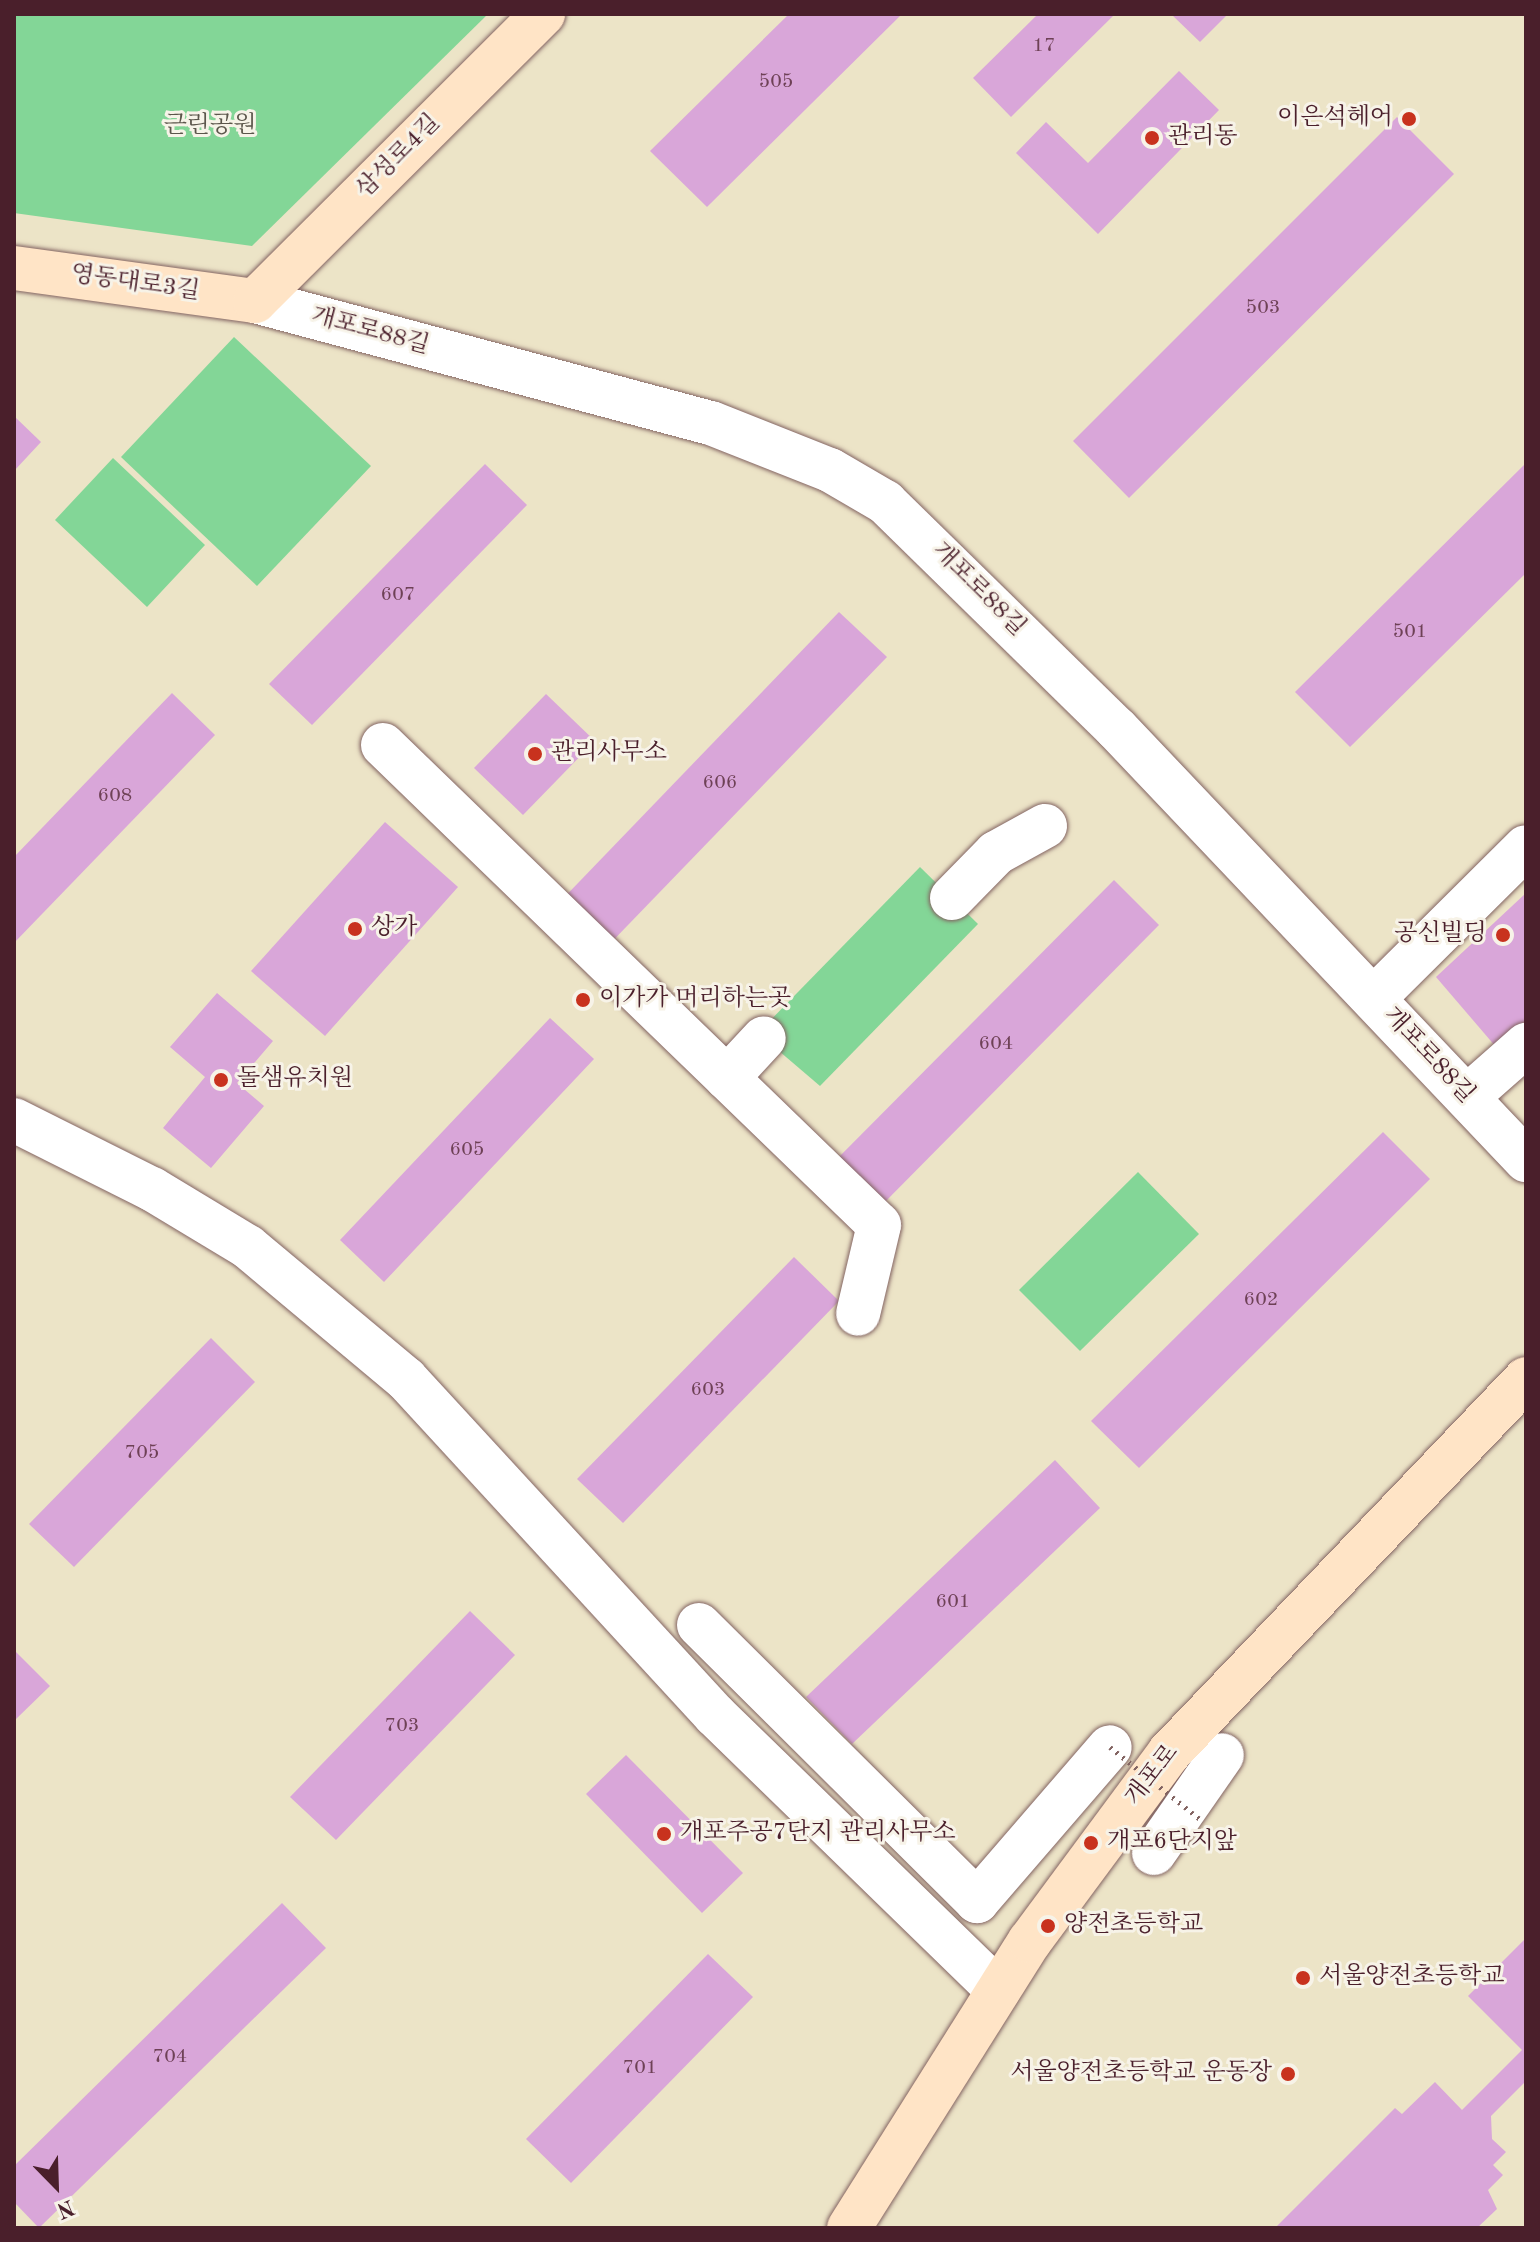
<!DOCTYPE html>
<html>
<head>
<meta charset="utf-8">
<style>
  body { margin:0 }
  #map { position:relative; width:1540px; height:2242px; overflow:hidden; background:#ece4c7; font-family:"Old Standard TT","Noto Serif KR",serif }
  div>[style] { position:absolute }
  .green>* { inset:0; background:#83d697 }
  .building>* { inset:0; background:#d9a6d9 }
  .roads { filter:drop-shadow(0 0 2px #836462) drop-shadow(0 0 2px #836462) }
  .street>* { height:44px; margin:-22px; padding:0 22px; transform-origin:22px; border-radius:22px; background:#fff }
  .secondary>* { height:44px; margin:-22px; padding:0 22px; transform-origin:22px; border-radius:22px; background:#ffe4c6 }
  .path-bridge>* { height:5px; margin-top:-2.5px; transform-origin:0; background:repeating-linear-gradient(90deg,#836462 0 2px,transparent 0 8px) }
  .dots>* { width:22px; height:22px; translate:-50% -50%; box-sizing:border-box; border:4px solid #f7f3e8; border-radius:50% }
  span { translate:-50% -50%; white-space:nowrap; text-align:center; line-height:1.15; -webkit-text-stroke:6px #f7f3e8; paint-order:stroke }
  .number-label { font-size:20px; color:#6e4156 }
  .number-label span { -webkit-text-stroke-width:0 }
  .poi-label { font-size:24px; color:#4a1f2b }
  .right { translate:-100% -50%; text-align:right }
  .left { translate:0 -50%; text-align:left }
  .park-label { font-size:24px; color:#5b564b }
  .street-label { font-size:24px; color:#4a1f2b }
  .frame { position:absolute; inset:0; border:16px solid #4a1f2b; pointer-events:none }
  .north { position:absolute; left:16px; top:2146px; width:80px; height:80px; -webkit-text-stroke:6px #f7f3e8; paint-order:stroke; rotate:157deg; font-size:22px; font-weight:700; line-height:32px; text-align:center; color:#4a1f2b }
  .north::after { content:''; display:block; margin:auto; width:28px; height:36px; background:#4a1f2b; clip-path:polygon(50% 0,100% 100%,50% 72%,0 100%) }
</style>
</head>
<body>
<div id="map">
  <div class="green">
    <div style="clip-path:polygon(14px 14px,488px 14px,252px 246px,14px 213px)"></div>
    <div style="clip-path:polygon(234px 337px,371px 466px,257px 586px,121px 457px)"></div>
    <div style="clip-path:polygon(113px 458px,205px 545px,147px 607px,55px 520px)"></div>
    <div style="clip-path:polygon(920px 867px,978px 924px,820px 1086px,758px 1033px)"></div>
    <div style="clip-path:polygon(1138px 1172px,1199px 1234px,1080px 1351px,1019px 1290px)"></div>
  </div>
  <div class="building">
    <div style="clip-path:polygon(789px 14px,902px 14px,707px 207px,650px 151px)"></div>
    <div style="clip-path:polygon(1038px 14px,1115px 14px,1011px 117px,973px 78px)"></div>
    <div style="clip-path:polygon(1171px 14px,1228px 14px,1200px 42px)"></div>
    <div style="clip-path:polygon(1179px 71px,1219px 110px,1098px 234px,1016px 153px,1046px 122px,1088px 163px)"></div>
    <div style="clip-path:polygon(1397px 117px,1454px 174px,1129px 498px,1073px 441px)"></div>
    <div style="clip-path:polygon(14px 416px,41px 442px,14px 471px)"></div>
    <div style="clip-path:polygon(1526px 463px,1526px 573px,1350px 747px,1295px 692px)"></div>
    <div style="clip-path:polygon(485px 464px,527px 505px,312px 725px,269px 684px)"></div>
    <div style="clip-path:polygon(839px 612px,887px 657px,600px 954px,553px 909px)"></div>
    <div style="clip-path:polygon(172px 693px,215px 735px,14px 943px,14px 857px)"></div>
    <div style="clip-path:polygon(546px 694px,595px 741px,523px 815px,474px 768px)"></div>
    <div style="clip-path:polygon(385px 822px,458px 887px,325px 1036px,251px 971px)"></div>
    <div style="clip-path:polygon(1114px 880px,1159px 925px,878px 1209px,832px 1164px)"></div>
    <div style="clip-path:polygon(1526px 893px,1526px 1020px,1496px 1047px,1436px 977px)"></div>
    <div style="clip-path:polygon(217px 993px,273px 1041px,237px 1083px,264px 1106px,211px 1168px,163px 1128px,205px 1077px,170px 1047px)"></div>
    <div style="clip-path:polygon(550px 1018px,594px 1059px,384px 1282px,340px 1240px)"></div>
    <div style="clip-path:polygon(1383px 1132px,1430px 1179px,1139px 1468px,1091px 1421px)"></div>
    <div style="clip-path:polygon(794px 1257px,839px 1301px,623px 1523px,577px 1479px)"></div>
    <div style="clip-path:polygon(211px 1338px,255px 1382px,74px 1567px,29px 1524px)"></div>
    <div style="clip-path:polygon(1055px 1460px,1100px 1508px,852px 1744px,806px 1697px)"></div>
    <div style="clip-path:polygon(470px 1611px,515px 1655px,336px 1840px,290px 1797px)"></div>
    <div style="clip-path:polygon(14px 1650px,50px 1686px,14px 1721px)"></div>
    <div style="clip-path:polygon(626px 1755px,743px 1873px,702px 1913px,586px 1794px)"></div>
    <div style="clip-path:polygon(282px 1903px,326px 1948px,39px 2228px,14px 2202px,14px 2166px)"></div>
    <div style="clip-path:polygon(1526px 1938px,1526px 2081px,1491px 2116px,1492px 2139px,1506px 2152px,1493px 2165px,1503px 2175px,1488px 2190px,1497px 2209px,1477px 2228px,1275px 2228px,1395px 2108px,1402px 2114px,1435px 2082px,1462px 2110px,1522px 2050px,1468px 1996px)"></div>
    <div style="clip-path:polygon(708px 1954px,753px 1997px,571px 2183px,526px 2139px)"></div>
  </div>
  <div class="roads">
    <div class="street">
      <div style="left:255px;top:301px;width:472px;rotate:15deg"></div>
      <div style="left:711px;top:423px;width:128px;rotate:21.6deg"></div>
      <div style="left:830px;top:470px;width:64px;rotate:30.2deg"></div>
      <div style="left:885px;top:502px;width:323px;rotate:44.4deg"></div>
      <div style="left:1116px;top:728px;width:596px;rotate:46.5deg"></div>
      <div style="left:383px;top:745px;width:690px;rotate:44.06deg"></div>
      <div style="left:879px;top:1225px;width:91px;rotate:103.3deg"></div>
      <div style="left:952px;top:898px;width:63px;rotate:-45.6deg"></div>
      <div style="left:996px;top:853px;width:56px;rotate:-28.9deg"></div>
      <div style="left:1374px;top:998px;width:214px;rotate:-44.8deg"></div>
      <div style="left:727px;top:1078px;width:54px;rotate:-47.2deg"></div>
      <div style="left:1467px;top:1097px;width:79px;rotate:-41.4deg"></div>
      <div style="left:14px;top:1120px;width:154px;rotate:26.6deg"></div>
      <div style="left:152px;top:1189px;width:112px;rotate:31.1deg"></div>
      <div style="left:248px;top:1247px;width:206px;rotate:39.9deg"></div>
      <div style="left:406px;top:1379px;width:456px;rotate:47.4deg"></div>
      <div style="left:715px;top:1715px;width:395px;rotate:44.2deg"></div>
      <div style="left:699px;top:1625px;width:392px;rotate:44.8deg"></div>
      <div style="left:977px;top:1901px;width:203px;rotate:-49.2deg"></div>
      <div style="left:1154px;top:1853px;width:119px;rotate:-55.2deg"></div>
    </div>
    <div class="secondary">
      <div style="left:14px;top:268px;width:243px;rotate:7.8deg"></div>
      <div style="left:255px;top:301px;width:407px;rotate:-44.9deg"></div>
      <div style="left:849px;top:2228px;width:339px;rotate:-57.8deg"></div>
      <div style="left:1030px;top:1941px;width:234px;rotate:-53.5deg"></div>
      <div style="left:1169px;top:1753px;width:517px;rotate:-46.33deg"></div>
    </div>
  </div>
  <div class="path-bridge">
    <div style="left:1110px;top:1747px;width:115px;rotate:38.7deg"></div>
  </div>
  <div class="dots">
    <div style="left:1409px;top:119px;background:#c8321e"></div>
    <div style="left:1152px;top:138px;background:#c8321e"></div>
    <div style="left:535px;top:754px;background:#c8321e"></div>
    <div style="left:355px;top:929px;background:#c8321e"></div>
    <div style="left:1503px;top:935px;background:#c8321e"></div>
    <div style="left:583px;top:1000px;background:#c8321e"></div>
    <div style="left:221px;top:1080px;background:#c8321e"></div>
    <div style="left:664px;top:1834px;background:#c8321e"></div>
    <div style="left:1091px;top:1843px;background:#c8321e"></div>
    <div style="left:1048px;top:1926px;background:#c8321e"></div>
    <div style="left:1303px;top:1978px;background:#c8321e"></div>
    <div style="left:1288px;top:2074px;background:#c8321e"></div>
  </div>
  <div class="number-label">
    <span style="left:1044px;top:46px">17</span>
    <span style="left:776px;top:82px">505</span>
    <span style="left:1263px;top:308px">503</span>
    <span style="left:398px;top:595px">607</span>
    <span style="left:1410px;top:632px">501</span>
    <span style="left:720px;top:783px">606</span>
    <span style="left:115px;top:796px">608</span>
    <span style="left:996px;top:1044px">604</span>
    <span style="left:467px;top:1150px">605</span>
    <span style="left:1261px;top:1300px">602</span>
    <span style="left:708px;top:1390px">603</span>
    <span style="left:142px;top:1453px">705</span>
    <span style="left:953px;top:1602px">601</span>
    <span style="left:402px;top:1726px">703</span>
    <span style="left:170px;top:2057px">704</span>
    <span style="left:640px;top:2068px">701</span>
  </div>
  <div class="poi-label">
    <span class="right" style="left:1393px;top:119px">이은석헤어</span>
    <span class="left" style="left:1168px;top:138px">관리동</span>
    <span class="left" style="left:551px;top:754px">관리사무소</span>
    <span class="left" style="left:371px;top:929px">상가</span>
    <span class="right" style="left:1487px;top:935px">공신빌딩</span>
    <span class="left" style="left:599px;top:1000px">이가가 머리하는곳</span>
    <span class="left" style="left:237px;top:1080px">돌샘유치원</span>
    <span class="left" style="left:680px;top:1834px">개포주공7단지 관리사무소</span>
    <span class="left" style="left:1107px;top:1843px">개포6단지앞</span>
    <span class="left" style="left:1064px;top:1926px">양전초등학교</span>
    <span class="left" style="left:1319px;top:1978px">서울양전초등학교</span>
    <span class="right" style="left:1272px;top:2074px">서울양전초등학교 운동장</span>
  </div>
  <div class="park-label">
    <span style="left:210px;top:127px">근린공원</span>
  </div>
  <div class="street-label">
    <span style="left:399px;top:157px;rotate:-45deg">삼성로4길</span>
    <span style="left:135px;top:284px;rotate:8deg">영동대로3길</span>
    <span style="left:370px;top:332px;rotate:15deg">개포로88길</span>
    <span style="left:978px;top:590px;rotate:45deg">개포로88길</span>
    <span style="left:1428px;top:1056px;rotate:47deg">개포로88길</span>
    <span style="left:1153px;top:1776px;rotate:-52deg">개포로</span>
  </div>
  <div class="frame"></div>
  <div class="north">N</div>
</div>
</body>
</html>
